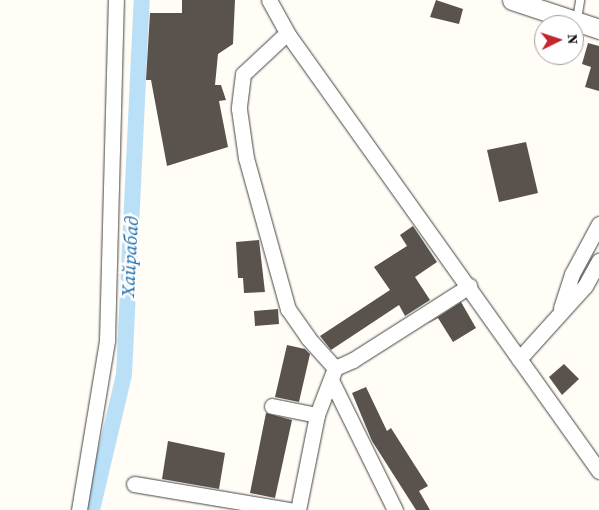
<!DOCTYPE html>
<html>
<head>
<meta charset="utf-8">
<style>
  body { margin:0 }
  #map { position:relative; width:599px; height:510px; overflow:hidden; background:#fffdf5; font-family:"Source Serif 4",serif }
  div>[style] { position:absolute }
  .canal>* { height:16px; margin:-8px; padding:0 8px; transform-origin:8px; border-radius:8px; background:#b9e0f7 }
  .building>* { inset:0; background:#5a524d }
  .roads { filter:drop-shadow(0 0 1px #444) drop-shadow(0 0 1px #444) }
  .service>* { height:8px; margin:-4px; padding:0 4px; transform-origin:4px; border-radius:4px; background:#fff }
  .minor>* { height:15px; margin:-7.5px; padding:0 7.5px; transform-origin:7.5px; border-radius:7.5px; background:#fff }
  .tertiary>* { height:19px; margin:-9.5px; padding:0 9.5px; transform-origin:9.5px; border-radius:9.5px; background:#fff }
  span { translate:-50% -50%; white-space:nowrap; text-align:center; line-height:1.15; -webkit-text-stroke:5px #fff; paint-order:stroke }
  .water-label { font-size:19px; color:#1768a6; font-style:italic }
  .north { position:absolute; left:534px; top:15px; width:50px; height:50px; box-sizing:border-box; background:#fff; border:1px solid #a0a0a0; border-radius:50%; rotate:86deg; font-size:14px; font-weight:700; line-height:20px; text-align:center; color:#111 }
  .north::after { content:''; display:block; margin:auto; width:18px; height:22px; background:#c4262e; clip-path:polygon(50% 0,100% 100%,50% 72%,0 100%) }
</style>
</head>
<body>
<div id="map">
  <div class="canal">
    <div style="left:92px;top:510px;width:139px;rotate:-76.7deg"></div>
    <div style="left:124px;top:375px;width:375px;rotate:-87.3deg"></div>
  </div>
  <div class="building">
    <div style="clip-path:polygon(182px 0,235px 0,233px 44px,218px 54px,215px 85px,221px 85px,226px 100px,219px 101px,228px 147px,167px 166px,151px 80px,146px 80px,150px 13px,182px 13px)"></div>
    <div style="clip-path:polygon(436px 0,463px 9px,459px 24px,430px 17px)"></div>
    <div style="clip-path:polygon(588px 43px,599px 46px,599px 91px,585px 87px,591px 67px,582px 64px)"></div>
    <div style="clip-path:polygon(526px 142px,538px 193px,499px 202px,487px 150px)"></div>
    <div style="clip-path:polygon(413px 226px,437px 262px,415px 277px,430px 300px,405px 316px,399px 305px,331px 350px,320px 336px,390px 290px,374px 267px,407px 246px,400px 235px)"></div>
    <div style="clip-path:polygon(259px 240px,265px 292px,244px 293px,243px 278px,238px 278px,236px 242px)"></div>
    <div style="clip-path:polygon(461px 302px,476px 328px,453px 342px,438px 318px,427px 324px)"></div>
    <div style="clip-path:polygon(278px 309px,279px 324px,255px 326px,254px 311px)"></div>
    <div style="clip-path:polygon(287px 345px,305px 349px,310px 354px,299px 402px,275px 397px)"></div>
    <div style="clip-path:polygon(564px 364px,579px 379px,562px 395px,549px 377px)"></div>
    <div style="clip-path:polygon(366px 387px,387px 431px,391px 428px,428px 486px,419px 491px,430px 510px,416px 510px,372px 441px,352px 393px)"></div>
    <div style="clip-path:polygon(266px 413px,292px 420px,275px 498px,250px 493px)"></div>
    <div style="clip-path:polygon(168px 441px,225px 453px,219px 489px,162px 479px)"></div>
  </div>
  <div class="roads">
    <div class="service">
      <div style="left:577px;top:20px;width:20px;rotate:-81deg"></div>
    </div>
    <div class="minor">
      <div style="left:269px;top:0;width:38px;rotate:61deg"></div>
      <div style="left:287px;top:33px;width:538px;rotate:54.54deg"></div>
      <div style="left:287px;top:33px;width:60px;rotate:137deg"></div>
      <div style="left:243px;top:74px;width:35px;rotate:97deg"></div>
      <div style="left:239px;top:109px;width:49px;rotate:81.9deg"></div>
      <div style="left:246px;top:158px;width:157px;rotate:74.5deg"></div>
      <div style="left:288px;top:309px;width:35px;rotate:55deg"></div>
      <div style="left:308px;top:338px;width:40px;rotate:48deg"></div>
      <div style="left:335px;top:368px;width:50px;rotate:111deg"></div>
      <div style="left:317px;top:415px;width:97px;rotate:101.3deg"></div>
      <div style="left:561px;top:308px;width:36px;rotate:-72deg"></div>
      <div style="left:572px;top:274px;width:57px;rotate:-61.6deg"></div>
      <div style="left:519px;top:359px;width:98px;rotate:-47.9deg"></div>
      <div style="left:585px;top:286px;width:29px;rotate:-61deg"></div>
      <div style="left:335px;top:368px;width:20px;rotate:-24deg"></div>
      <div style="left:353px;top:360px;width:138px;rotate:-32.5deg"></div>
      <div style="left:332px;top:382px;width:143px;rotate:63.8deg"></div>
      <div style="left:272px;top:406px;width:46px;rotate:11.3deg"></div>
      <div style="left:134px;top:484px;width:157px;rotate:9.5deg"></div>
      <div style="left:79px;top:510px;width:172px;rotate:-80.6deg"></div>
      <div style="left:107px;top:340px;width:340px;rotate:-88.5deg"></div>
    </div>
    <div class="tertiary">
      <div style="left:512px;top:0;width:92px;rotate:18.4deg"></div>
    </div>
  </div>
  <div class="water-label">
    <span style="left:130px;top:257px;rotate:-87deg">Хайрабад</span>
  </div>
  <div class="north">N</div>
</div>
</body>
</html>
